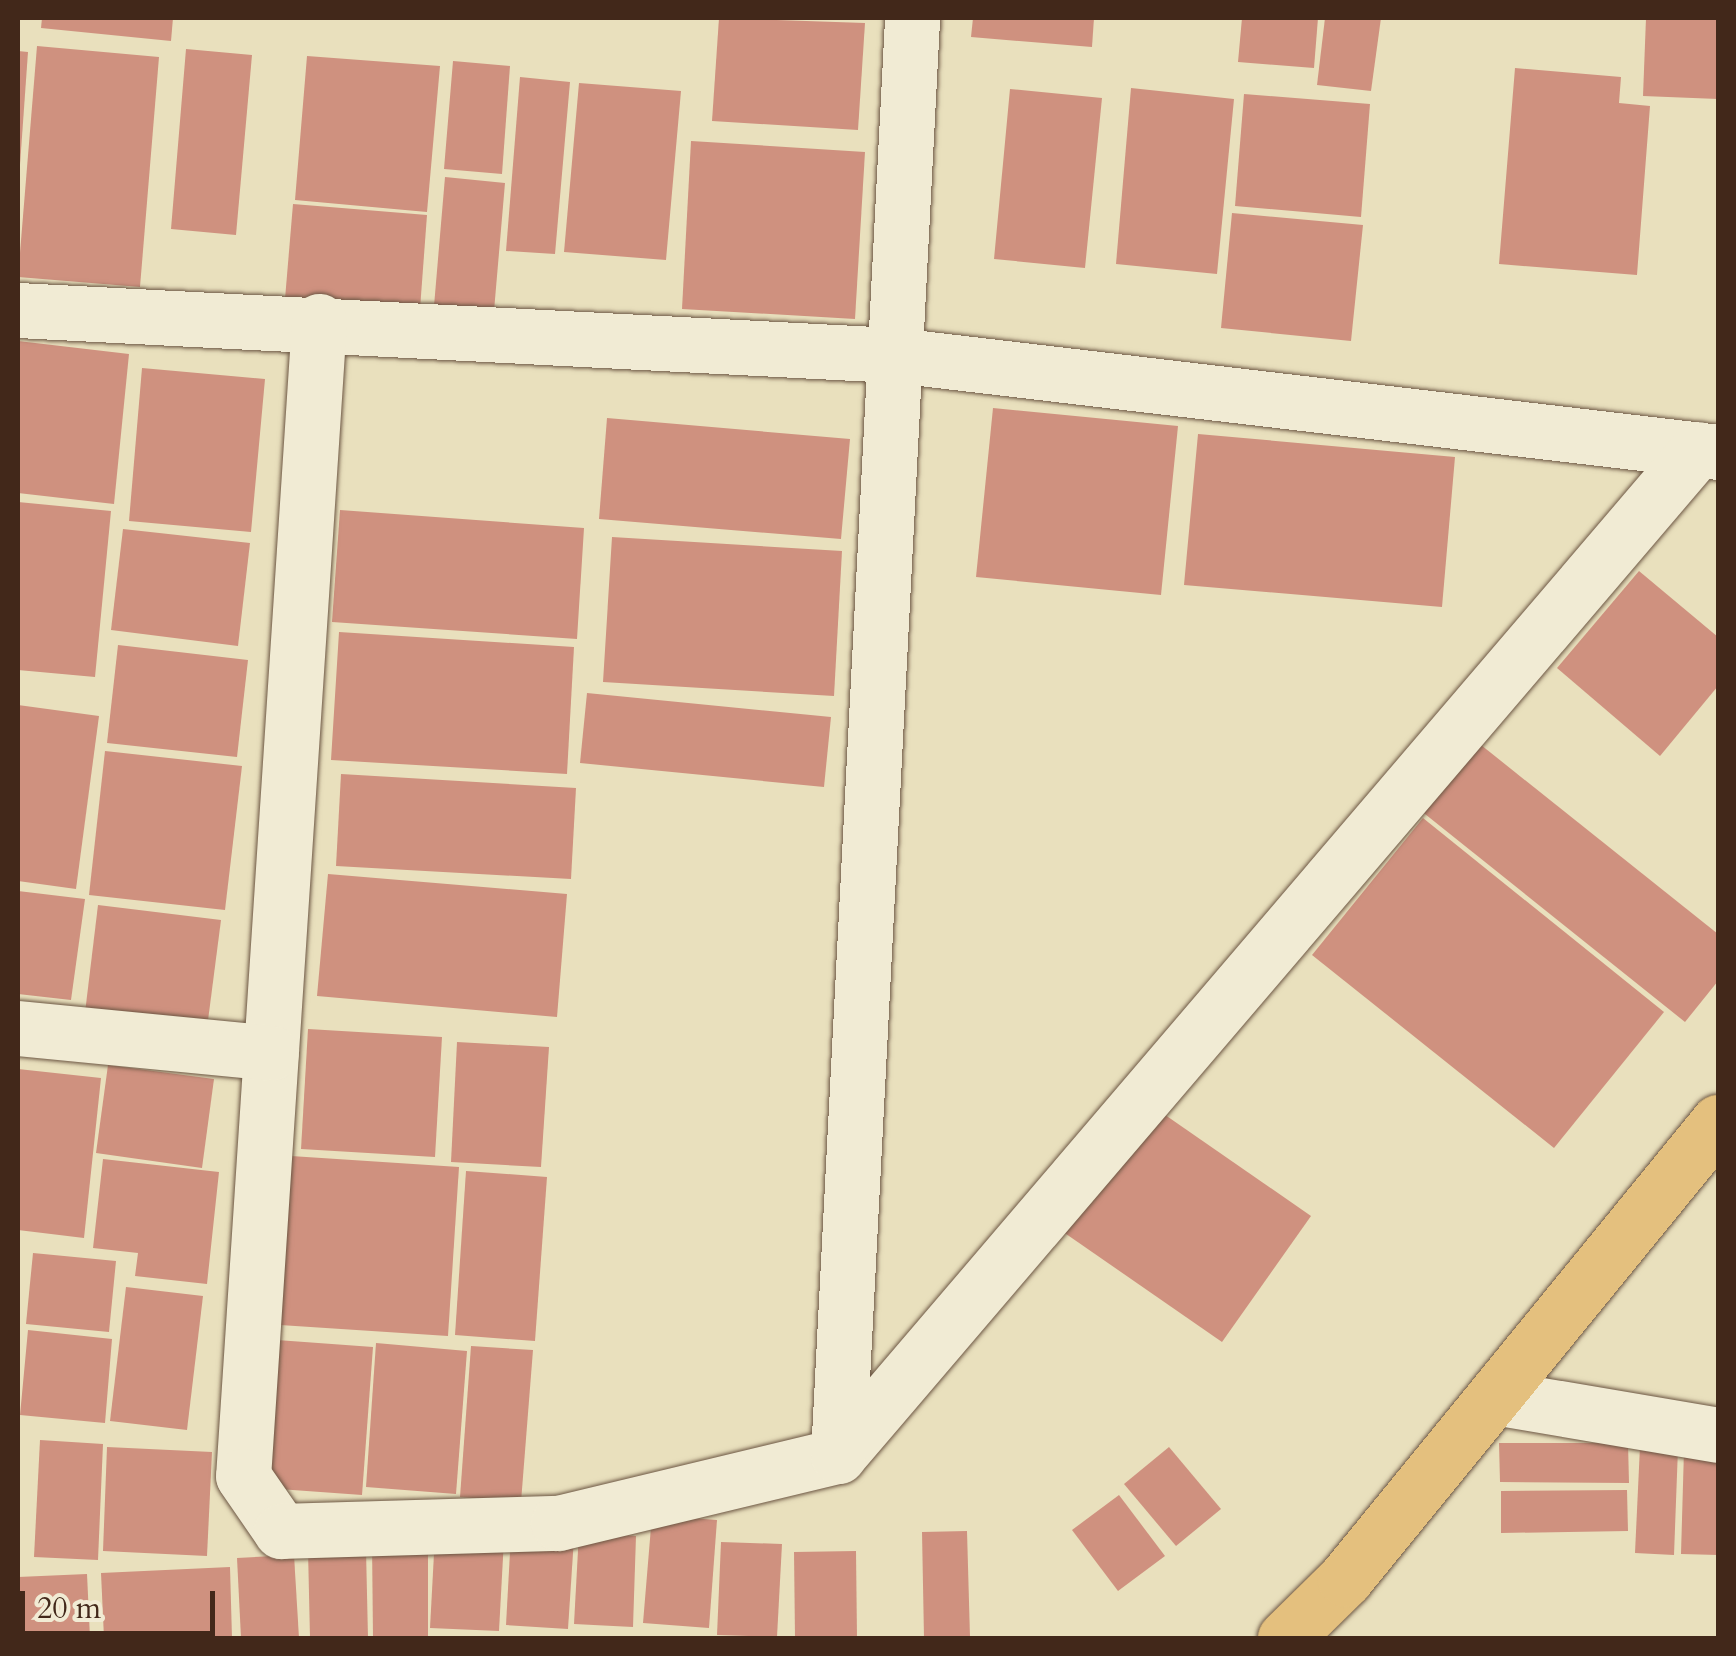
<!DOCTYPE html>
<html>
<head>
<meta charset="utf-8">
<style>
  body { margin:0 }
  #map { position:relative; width:1736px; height:1656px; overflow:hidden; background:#e9e0bd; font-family:Cardo,serif }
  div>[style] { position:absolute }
  .building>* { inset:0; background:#cf917f }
  .roads { filter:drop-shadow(0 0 2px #6c5643) drop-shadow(0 0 2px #6c5643) }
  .minor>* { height:55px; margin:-27.5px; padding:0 27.5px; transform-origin:27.5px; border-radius:27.5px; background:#f1ebd4 }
  .major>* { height:55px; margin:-27.5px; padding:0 27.5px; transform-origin:27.5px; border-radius:27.5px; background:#e4c07e }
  span { translate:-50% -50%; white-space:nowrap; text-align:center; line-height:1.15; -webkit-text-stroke:10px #f1ebd4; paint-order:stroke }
  .frame { position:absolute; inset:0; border:20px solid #42281a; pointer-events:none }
  .scale { position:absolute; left:20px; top:1591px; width:195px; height:45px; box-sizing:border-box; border:5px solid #42281a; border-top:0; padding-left:12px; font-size:30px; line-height:35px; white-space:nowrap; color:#42281a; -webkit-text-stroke:8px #f1ebd4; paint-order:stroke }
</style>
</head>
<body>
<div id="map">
  <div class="building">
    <div style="clip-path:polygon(42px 18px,173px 18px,171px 41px,41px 28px)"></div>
    <div style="clip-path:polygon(719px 18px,865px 23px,858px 130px,712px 121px)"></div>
    <div style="clip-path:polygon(973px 18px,1094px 18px,1092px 47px,971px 37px)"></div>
    <div style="clip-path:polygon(1242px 18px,1318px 18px,1314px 68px,1238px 62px)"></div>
    <div style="clip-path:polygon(1325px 18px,1381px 18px,1371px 91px,1317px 85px)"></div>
    <div style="clip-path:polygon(1646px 18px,1718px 18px,1718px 99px,1643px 96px)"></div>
    <div style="clip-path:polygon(37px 46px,159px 57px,140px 287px,18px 277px)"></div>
    <div style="clip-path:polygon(186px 49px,252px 55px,236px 235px,171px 229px)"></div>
    <div style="clip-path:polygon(18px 51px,28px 52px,20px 165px,18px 165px)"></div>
    <div style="clip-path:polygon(307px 56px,440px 66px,427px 212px,295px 200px)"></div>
    <div style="clip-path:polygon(453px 61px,510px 66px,502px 174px,444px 169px)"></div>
    <div style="clip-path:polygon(1515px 68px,1621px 77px,1619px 103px,1650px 106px,1637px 275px,1499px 264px)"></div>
    <div style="clip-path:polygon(520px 77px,570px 82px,555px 254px,506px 251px)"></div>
    <div style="clip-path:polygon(579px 83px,681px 91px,666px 260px,564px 252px)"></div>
    <div style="clip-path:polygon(1131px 88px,1234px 99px,1217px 274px,1116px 264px)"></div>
    <div style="clip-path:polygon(1010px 89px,1102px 98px,1085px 268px,994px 259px)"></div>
    <div style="clip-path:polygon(1244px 94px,1370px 104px,1361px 217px,1235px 206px)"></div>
    <div style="clip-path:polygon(691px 141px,865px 152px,855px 319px,682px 309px)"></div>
    <div style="clip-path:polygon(445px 177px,505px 183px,494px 311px,434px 306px)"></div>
    <div style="clip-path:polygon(293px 204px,427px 215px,420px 309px,285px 299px)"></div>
    <div style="clip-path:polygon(1232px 213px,1363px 225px,1351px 341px,1221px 328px)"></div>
    <div style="clip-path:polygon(18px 341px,129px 354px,114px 504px,18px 493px)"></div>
    <div style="clip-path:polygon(142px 368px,265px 379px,251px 532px,129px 521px)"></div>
    <div style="clip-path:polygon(993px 408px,1178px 426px,1161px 595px,976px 577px)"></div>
    <div style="clip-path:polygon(607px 418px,850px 439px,841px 539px,599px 519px)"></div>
    <div style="clip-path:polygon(1198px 434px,1455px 457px,1442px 607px,1184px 585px)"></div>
    <div style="clip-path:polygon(18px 502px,111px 511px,95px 677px,18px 670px)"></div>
    <div style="clip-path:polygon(340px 510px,584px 528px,577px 639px,332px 622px)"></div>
    <div style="clip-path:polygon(123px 529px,250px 543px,238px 646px,111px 630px)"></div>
    <div style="clip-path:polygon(612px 537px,842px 551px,834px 696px,603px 682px)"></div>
    <div style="clip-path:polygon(1639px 571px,1718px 637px,1718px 686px,1660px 756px,1557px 668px)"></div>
    <div style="clip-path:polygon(339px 632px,574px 647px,567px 774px,331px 760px)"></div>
    <div style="clip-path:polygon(118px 645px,248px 660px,237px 757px,107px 743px)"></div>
    <div style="clip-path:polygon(587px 693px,831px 717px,824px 787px,580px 763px)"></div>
    <div style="clip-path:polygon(18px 705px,99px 716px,76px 889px,18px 881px)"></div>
    <div style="clip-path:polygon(1476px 741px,1718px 934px,1718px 981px,1685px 1022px,1420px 810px)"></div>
    <div style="clip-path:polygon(105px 751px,242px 766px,225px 910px,89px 895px)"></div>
    <div style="clip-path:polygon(341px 774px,576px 788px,571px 879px,336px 866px)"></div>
    <div style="clip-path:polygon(1423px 818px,1664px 1012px,1554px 1148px,1312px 955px)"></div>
    <div style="clip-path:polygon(328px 874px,567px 894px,557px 1017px,317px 996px)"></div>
    <div style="clip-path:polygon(18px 891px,85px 899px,71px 1000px,18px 994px)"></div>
    <div style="clip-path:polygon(98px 905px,221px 920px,206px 1036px,84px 1021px)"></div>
    <div style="clip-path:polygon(308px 1029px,442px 1037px,435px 1157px,301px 1149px)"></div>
    <div style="clip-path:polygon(457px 1042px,549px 1047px,541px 1167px,451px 1162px)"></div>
    <div style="clip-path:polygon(108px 1065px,214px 1079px,202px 1168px,96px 1153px)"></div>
    <div style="clip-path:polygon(18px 1069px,101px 1078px,84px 1238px,18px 1230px)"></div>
    <div style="clip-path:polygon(1145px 1101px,1311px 1216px,1222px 1342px,1056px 1227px)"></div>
    <div style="clip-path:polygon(291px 1156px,459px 1167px,448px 1336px,280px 1325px)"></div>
    <div style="clip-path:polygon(103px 1159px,219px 1172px,207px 1284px,135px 1276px,138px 1253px,93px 1248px)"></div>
    <div style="clip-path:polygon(466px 1171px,547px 1177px,535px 1341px,455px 1335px)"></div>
    <div style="clip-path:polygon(33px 1253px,116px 1261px,109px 1332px,26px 1324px)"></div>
    <div style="clip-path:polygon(126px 1287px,203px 1296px,187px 1430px,110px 1421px)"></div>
    <div style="clip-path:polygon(28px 1330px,112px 1339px,105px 1423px,20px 1415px)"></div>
    <div style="clip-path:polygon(277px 1340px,373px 1347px,362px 1495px,265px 1488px)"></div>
    <div style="clip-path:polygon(376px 1343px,467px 1351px,456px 1494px,366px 1487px)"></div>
    <div style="clip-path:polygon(471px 1346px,533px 1350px,521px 1502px,460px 1497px)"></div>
    <div style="clip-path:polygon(40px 1440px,103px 1444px,98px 1560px,34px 1557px)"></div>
    <div style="clip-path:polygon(1499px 1443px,1628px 1443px,1629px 1483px,1500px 1482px)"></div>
    <div style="clip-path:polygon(1640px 1446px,1678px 1448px,1674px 1555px,1635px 1553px)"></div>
    <div style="clip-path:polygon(107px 1447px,212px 1452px,207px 1556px,103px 1551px)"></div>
    <div style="clip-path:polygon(1169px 1447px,1221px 1509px,1176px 1546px,1124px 1484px)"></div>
    <div style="clip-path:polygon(1684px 1450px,1718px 1451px,1718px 1555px,1681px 1554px)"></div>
    <div style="clip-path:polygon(1627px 1490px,1628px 1531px,1501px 1533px,1501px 1491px)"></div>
    <div style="clip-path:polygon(1119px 1495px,1165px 1556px,1118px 1591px,1072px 1530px)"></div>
    <div style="clip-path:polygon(652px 1515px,717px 1520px,709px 1628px,643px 1623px)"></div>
    <div style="clip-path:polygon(967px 1531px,970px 1637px,924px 1638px,922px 1532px)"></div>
    <div style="clip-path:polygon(579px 1532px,636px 1536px,633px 1627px,574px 1624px)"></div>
    <div style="clip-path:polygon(511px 1534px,574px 1538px,568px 1629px,506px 1625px)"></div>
    <div style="clip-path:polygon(435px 1535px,504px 1539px,499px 1631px,430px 1628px)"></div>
    <div style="clip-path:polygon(721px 1542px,782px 1544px,777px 1637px,717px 1635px)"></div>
    <div style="clip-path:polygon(372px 1543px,428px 1543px,428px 1638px,373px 1638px)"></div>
    <div style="clip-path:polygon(308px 1550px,366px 1550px,368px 1638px,310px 1638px)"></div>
    <div style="clip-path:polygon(856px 1551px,857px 1638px,795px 1638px,794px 1552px)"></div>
    <div style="clip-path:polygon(294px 1555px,299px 1638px,241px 1638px,237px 1558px)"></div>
    <div style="clip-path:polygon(230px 1567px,232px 1638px,104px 1638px,101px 1573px)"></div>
    <div style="clip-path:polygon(87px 1574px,90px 1638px,18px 1638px,18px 1577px)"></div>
  </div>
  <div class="roads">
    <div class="minor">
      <div style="left:18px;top:310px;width:878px;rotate:2.94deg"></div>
      <div style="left:895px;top:355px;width:829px;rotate:6.72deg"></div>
      <div style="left:319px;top:321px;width:1157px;rotate:93.76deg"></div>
      <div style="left:243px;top:1476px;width:67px;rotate:55.4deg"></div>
      <div style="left:281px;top:1531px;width:277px;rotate:-1.7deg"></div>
      <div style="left:558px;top:1523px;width:288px;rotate:-13.5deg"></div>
      <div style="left:838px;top:1456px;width:1324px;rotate:-49.5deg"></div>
      <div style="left:18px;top:1028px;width:254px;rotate:5.6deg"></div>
      <div style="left:1494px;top:1397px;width:227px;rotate:9.6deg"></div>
      <div style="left:838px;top:1456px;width:1440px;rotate:-87.05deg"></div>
    </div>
    <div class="major">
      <div style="left:1285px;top:1638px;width:84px;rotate:-44.5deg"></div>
      <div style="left:1345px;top:1579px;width:590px;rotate:-50.78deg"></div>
    </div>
  </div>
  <div class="frame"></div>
  <div class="scale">20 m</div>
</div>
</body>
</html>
